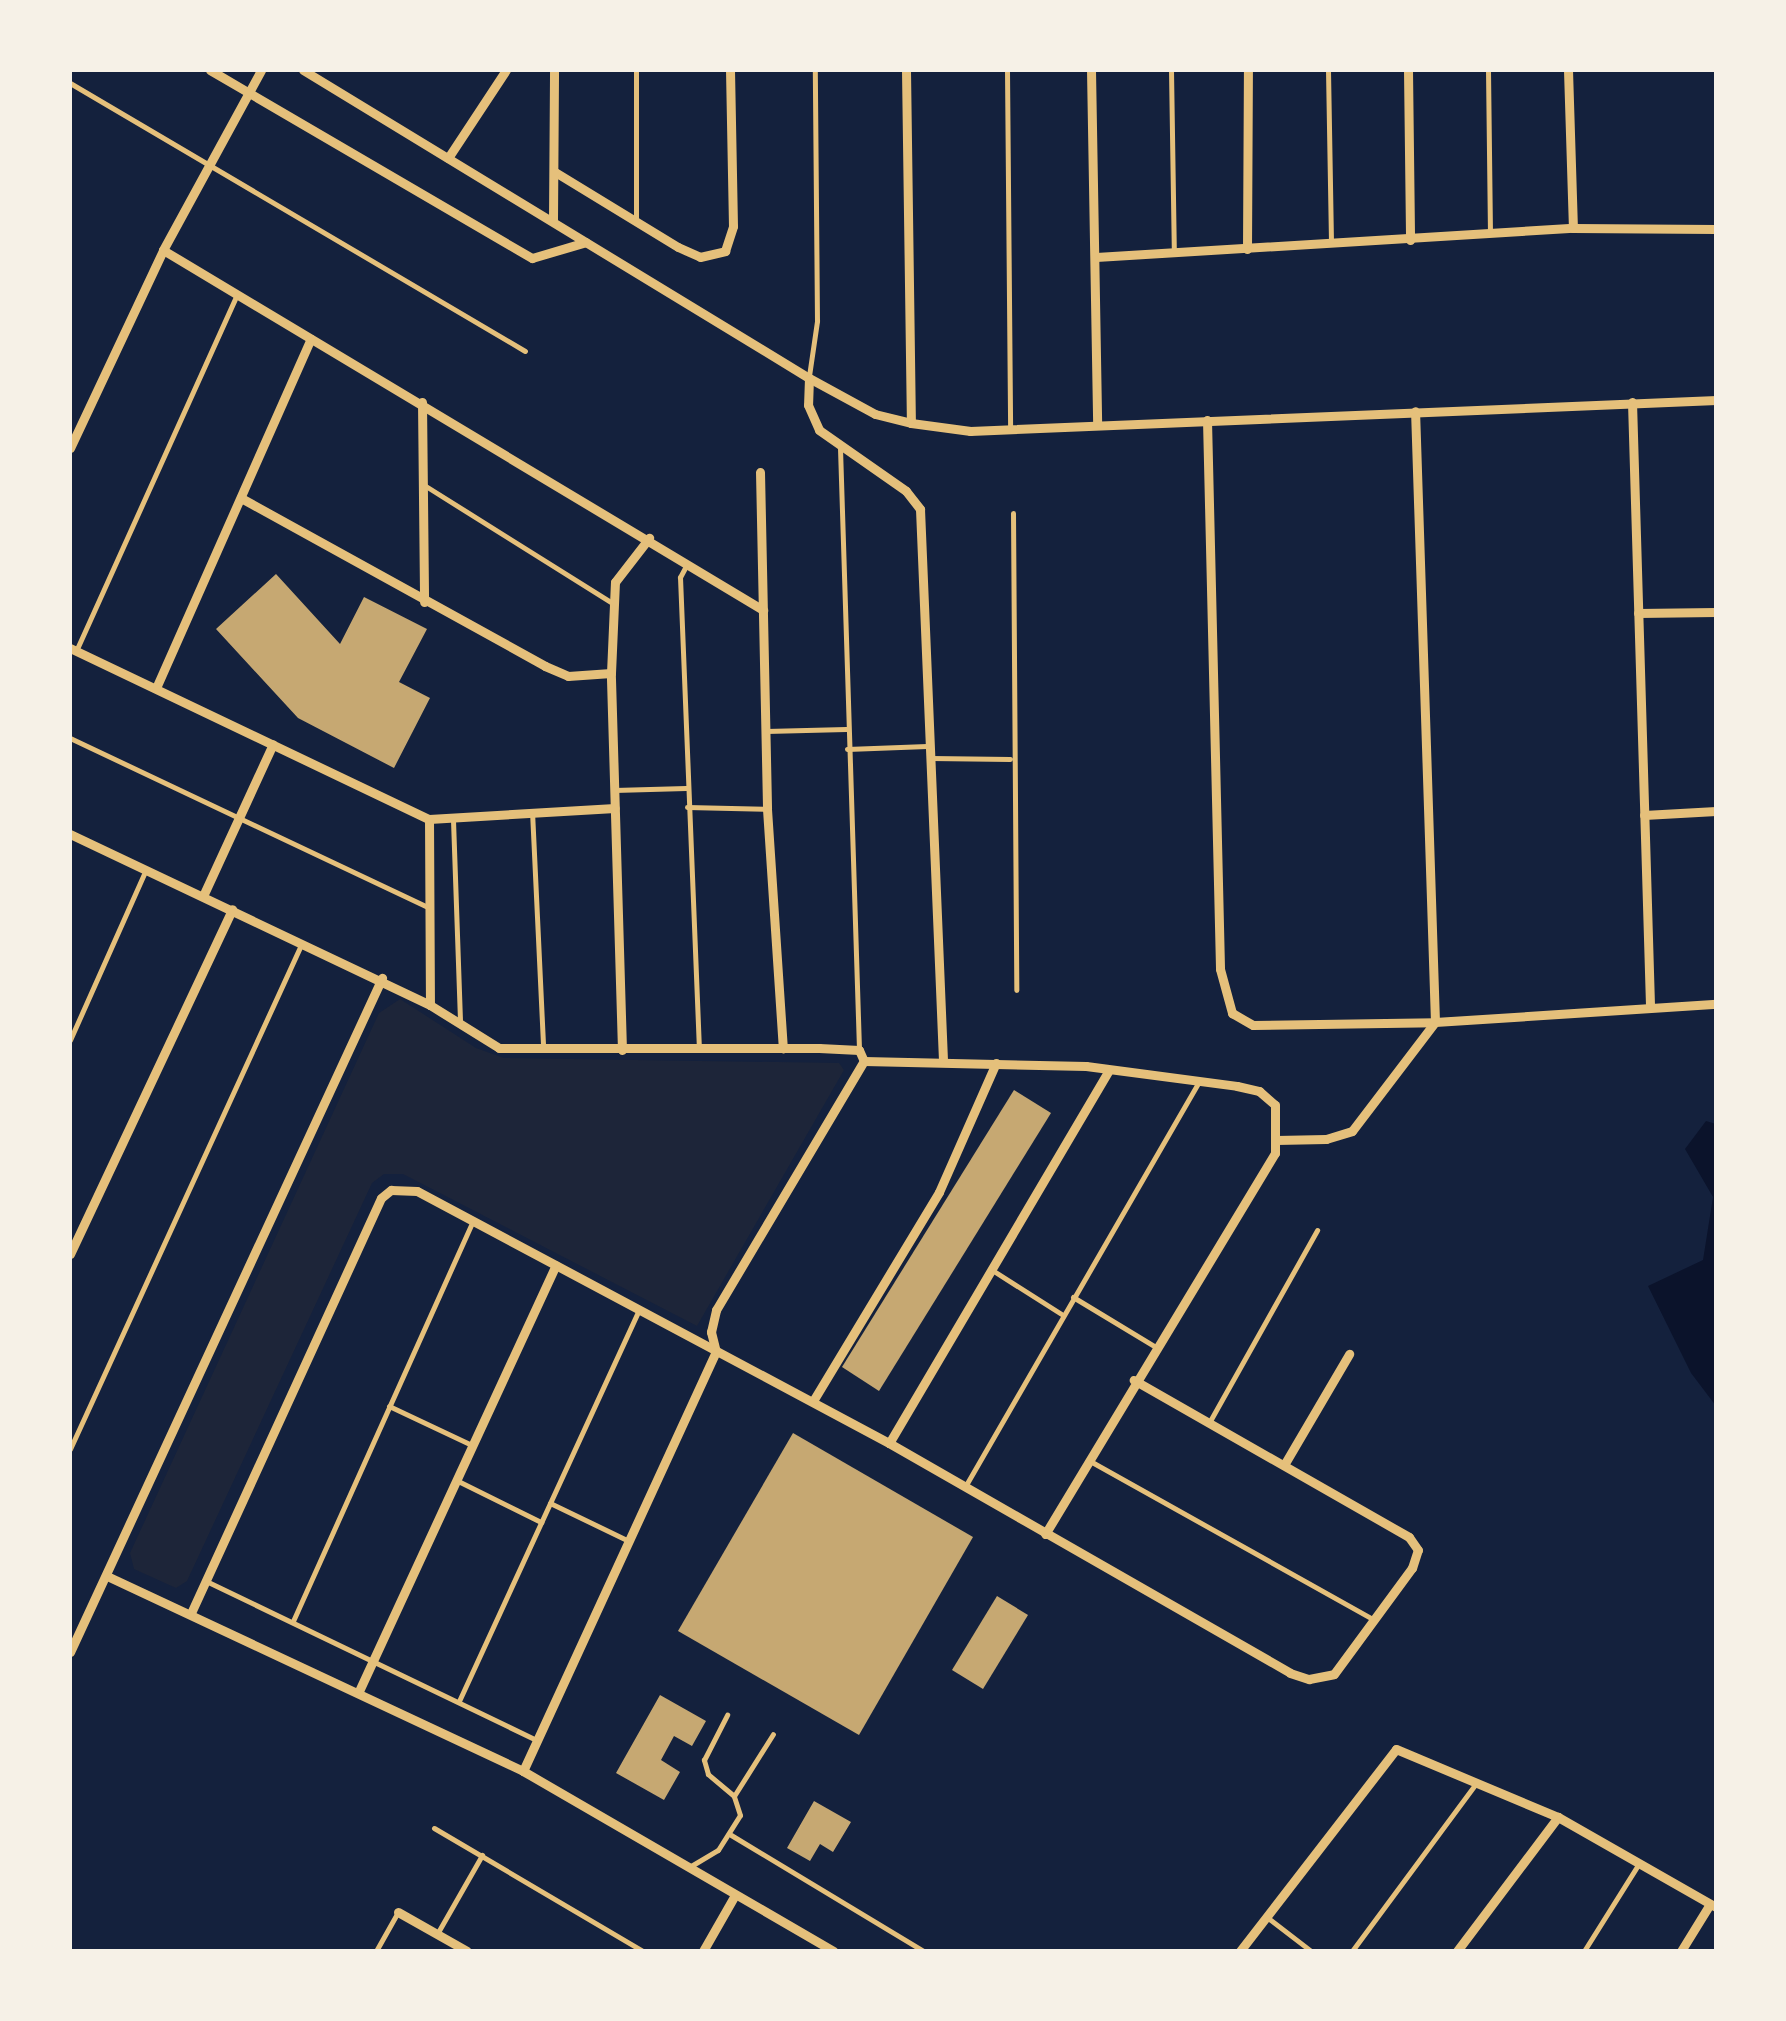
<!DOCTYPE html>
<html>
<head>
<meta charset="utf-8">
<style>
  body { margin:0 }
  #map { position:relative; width:1786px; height:2021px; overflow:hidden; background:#14213d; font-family:Helvetica,sans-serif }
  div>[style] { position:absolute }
  .green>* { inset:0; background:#1d2539 }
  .water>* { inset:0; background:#0b132b }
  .building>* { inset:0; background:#c6a872 }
  .service>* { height:5px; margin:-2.5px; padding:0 2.5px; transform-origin:2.5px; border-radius:2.5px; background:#e5c07b }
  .minor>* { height:9px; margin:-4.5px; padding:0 4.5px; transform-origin:4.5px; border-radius:4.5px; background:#e5c07b }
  span { translate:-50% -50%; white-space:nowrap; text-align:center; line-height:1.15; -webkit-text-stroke:9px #f6f1e7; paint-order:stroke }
  .frame { position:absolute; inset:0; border:72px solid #f6f1e7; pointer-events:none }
</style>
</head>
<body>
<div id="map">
  <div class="green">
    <div style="clip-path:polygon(400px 999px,476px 1048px,504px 1058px,839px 1063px,844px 1070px,697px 1326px,403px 1174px,384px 1174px,372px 1183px,187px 1581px,176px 1588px,134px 1569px,130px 1553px,379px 1013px)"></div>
  </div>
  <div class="water">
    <div style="clip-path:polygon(1706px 1121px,1716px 1124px,1716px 1406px,1691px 1373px,1648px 1286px,1703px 1260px,1713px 1197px,1685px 1149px)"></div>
  </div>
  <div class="building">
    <div style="clip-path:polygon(276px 574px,340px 644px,364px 597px,427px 629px,399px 682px,430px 698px,394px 768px,298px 718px,216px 629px)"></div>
    <div style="clip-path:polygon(1014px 1090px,1051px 1113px,879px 1391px,842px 1367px)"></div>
    <div style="clip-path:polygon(793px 1433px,973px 1537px,859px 1735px,678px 1631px)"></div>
    <div style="clip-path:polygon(997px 1596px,1028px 1615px,983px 1689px,952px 1670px)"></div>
    <div style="clip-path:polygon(660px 1695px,706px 1721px,692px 1746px,674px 1736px,661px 1760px,680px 1772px,664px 1800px,616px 1773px)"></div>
    <div style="clip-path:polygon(814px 1801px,851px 1822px,833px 1852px,820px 1844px,810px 1861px,787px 1848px)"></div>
  </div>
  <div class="service">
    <div style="left:1007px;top:70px;width:357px;rotate:89.5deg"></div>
    <div style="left:1171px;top:70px;width:182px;rotate:89.1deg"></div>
    <div style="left:1328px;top:70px;width:172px;rotate:89deg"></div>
    <div style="left:1488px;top:70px;width:161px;rotate:89.3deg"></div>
    <div style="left:70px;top:83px;width:528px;rotate:30.5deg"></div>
    <div style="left:636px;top:221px;width:151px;rotate:-90deg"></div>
    <div style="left:809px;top:376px;width:56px;rotate:-81.7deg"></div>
    <div style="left:817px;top:321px;width:251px;rotate:-90.5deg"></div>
    <div style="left:840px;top:448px;width:602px;rotate:88.19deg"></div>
    <div style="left:424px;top:485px;width:222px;rotate:32.1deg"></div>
    <div style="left:1013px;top:513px;width:477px;rotate:89.6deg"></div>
    <div style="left:687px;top:564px;width:15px;rotate:118deg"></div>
    <div style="left:680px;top:577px;width:469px;rotate:87.7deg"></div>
    <div style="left:76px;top:651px;width:391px;rotate:-65.7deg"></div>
    <div style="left:766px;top:731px;width:80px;rotate:-1.4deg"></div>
    <div style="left:70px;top:738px;width:395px;rotate:25.3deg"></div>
    <div style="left:847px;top:749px;width:80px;rotate:-2.1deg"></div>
    <div style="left:931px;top:758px;width:79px;rotate:0.7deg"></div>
    <div style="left:614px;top:790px;width:72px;rotate:-1.6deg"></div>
    <div style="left:687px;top:807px;width:80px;rotate:1.4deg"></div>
    <div style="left:532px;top:811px;width:237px;rotate:87.3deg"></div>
    <div style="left:453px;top:820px;width:204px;rotate:88deg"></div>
    <div style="left:70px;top:1040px;width:187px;rotate:-66deg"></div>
    <div style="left:992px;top:1270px;width:84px;rotate:32.4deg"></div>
    <div style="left:1073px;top:1297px;width:95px;rotate:31.2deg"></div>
    <div style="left:389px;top:1406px;width:92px;rotate:25.2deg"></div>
    <div style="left:1210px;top:1421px;width:219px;rotate:-60.7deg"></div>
    <div style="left:70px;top:1449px;width:554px;rotate:-65.38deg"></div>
    <div style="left:1090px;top:1461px;width:324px;rotate:29.2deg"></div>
    <div style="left:458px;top:1481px;width:93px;rotate:26.3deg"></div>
    <div style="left:966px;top:1485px;width:464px;rotate:-60deg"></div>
    <div style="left:550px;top:1503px;width:88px;rotate:25.7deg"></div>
    <div style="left:206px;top:1581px;width:366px;rotate:25.7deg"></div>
    <div style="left:293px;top:1621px;width:437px;rotate:-65.8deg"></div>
    <div style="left:459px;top:1701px;width:430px;rotate:-65.3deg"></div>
    <div style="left:734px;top:1796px;width:73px;rotate:-57.8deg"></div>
    <div style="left:434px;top:1828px;width:243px;rotate:30.5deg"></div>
    <div style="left:731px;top:1835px;width:224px;rotate:31.1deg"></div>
    <div style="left:691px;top:1866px;width:31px;rotate:-31deg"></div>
    <div style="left:718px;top:1850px;width:41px;rotate:-57.8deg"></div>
    <div style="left:740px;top:1815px;width:20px;rotate:-108deg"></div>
    <div style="left:734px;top:1796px;width:34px;rotate:-140deg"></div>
    <div style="left:708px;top:1774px;width:15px;rotate:-106deg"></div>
    <div style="left:704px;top:1760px;width:51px;rotate:-62.9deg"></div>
    <div style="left:1268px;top:1918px;width:54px;rotate:37.5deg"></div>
    <div style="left:437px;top:1934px;width:91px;rotate:-60.3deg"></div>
    <div style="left:376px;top:1951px;width:45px;rotate:-60.6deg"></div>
    <div style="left:1352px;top:1951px;width:207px;rotate:-53.5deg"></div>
    <div style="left:1584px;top:1951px;width:102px;rotate:-57.9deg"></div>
  </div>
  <div class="minor">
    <div style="left:210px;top:70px;width:373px;rotate:30.3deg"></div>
    <div style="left:532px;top:258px;width:56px;rotate:-16.5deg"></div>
    <div style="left:303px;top:70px;width:592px;rotate:31.33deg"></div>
    <div style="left:809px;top:378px;width:75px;rotate:28.6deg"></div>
    <div style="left:875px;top:414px;width:37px;rotate:14deg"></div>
    <div style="left:911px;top:423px;width:60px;rotate:7.7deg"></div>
    <div style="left:970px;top:431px;width:747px;rotate:-2.38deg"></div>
    <div style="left:906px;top:70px;width:353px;rotate:89.2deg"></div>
    <div style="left:1091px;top:70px;width:355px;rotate:89deg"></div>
    <div style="left:1408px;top:70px;width:170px;rotate:89.3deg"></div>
    <div style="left:1568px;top:70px;width:158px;rotate:88.2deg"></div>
    <div style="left:448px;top:158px;width:105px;rotate:-56.6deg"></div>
    <div style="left:555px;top:172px;width:144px;rotate:31.4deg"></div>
    <div style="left:678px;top:247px;width:24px;rotate:24deg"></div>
    <div style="left:700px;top:257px;width:26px;rotate:-13deg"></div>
    <div style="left:725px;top:251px;width:26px;rotate:-72deg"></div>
    <div style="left:733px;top:226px;width:156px;rotate:-91.1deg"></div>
    <div style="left:553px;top:219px;width:149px;rotate:-89.6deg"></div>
    <div style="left:1247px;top:249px;width:179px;rotate:-89.7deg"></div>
    <div style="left:163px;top:250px;width:700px;rotate:30.96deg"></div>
    <div style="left:1096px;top:257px;width:478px;rotate:-3.5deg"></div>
    <div style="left:1573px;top:228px;width:143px;rotate:0.4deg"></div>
    <div style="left:809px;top:378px;width:27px;rotate:92deg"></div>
    <div style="left:808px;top:405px;width:27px;rotate:66deg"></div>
    <div style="left:819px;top:430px;width:106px;rotate:35deg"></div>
    <div style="left:906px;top:491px;width:23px;rotate:52deg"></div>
    <div style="left:920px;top:509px;width:552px;rotate:87.61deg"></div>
    <div style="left:422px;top:402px;width:200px;rotate:89.4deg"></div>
    <div style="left:1632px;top:402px;width:604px;rotate:88.29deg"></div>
    <div style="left:1207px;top:420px;width:549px;rotate:88.64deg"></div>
    <div style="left:1220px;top:969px;width:46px;rotate:74.7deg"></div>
    <div style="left:1232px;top:1013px;width:24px;rotate:30deg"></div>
    <div style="left:1253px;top:1025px;width:182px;rotate:-0.9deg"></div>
    <div style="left:1435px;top:1022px;width:282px;rotate:-3.7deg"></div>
    <div style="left:70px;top:448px;width:219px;rotate:-64.8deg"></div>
    <div style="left:163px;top:250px;width:205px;rotate:-61.4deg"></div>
    <div style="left:760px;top:472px;width:337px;rotate:88.8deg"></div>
    <div style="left:767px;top:809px;width:240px;rotate:86.2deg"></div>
    <div style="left:241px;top:498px;width:347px;rotate:28.9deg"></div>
    <div style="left:545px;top:666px;width:25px;rotate:23deg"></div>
    <div style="left:568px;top:676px;width:43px;rotate:-4deg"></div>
    <div style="left:1638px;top:613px;width:78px;rotate:-0.7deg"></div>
    <div style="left:70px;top:648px;width:398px;rotate:25.5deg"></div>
    <div style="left:429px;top:819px;width:186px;rotate:-3.4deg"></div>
    <div style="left:156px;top:688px;width:382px;rotate:-66.1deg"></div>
    <div style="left:1644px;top:815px;width:72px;rotate:-3.2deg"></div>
    <div style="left:429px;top:819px;width:186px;rotate:89.7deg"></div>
    <div style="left:430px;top:1005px;width:81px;rotate:31.9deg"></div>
    <div style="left:499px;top:1048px;width:320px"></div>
    <div style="left:819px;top:1048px;width:40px;rotate:2.9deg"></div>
    <div style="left:859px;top:1050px;width:12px;rotate:66deg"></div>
    <div style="left:864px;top:1061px;width:222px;rotate:1.3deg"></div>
    <div style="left:1086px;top:1066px;width:152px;rotate:7.5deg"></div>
    <div style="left:1237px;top:1086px;width:23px;rotate:13deg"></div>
    <div style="left:1259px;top:1091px;width:21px;rotate:41deg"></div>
    <div style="left:1275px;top:1105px;width:48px;rotate:90deg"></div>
    <div style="left:1275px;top:1153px;width:445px;rotate:121.1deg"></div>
    <div style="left:70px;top:834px;width:399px;rotate:25.4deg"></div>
    <div style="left:203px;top:896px;width:167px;rotate:-65.3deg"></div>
    <div style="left:622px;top:1050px;width:377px;rotate:-91.7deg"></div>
    <div style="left:611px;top:673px;width:91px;rotate:-87.5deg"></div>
    <div style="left:615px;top:582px;width:56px;rotate:-52.3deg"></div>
    <div style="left:1109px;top:1070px;width:433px;rotate:120.5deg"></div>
    <div style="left:889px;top:1443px;width:462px;rotate:29.8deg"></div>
    <div style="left:1290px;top:1673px;width:20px;rotate:18deg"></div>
    <div style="left:1309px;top:1679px;width:25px;rotate:-11deg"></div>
    <div style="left:1334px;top:1674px;width:132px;rotate:-53.7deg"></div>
    <div style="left:1412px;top:1568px;width:19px;rotate:-72deg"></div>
    <div style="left:1418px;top:1550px;width:16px;rotate:-125deg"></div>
    <div style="left:1409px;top:1537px;width:317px;rotate:-150.3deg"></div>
    <div style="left:1276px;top:1140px;width:50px;rotate:-1.1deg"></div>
    <div style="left:1326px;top:1139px;width:27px;rotate:-17deg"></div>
    <div style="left:1352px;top:1131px;width:137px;rotate:-52.7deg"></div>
    <div style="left:1435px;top:1022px;width:611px;rotate:-91.87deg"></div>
    <div style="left:70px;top:1254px;width:381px;rotate:-64.8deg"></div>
    <div style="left:813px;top:1401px;width:244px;rotate:-58.9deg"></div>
    <div style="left:939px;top:1192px;width:141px;rotate:-66.2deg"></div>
    <div style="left:1284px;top:1465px;width:129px;rotate:-59.6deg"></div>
    <div style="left:107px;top:1576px;width:459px;rotate:25.1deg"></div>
    <div style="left:523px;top:1771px;width:359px;rotate:30.1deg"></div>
    <div style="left:191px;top:1613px;width:456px;rotate:-65.4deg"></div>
    <div style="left:381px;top:1198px;width:13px;rotate:-39deg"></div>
    <div style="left:391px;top:1190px;width:26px;rotate:2deg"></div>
    <div style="left:417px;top:1191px;width:535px;rotate:28.1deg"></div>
    <div style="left:70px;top:1652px;width:743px;rotate:-65.16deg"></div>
    <div style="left:359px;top:1691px;width:469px;rotate:-65.2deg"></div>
    <div style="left:523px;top:1771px;width:461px;rotate:-65.3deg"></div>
    <div style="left:716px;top:1352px;width:21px;rotate:-104deg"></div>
    <div style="left:711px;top:1332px;width:23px;rotate:-77deg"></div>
    <div style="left:716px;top:1310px;width:290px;rotate:-59.3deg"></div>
    <div style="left:398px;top:1912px;width:79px;rotate:29.5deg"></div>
    <div style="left:703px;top:1951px;width:64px;rotate:-60.3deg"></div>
    <div style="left:1240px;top:1951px;width:255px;rotate:-52.3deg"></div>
    <div style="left:1396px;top:1749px;width:176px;rotate:22.8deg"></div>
    <div style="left:1558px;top:1817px;width:182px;rotate:29.7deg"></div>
    <div style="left:1457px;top:1951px;width:168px;rotate:-53deg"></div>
    <div style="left:1681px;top:1951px;width:55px;rotate:-58.3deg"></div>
  </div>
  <div class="frame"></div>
</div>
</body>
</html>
